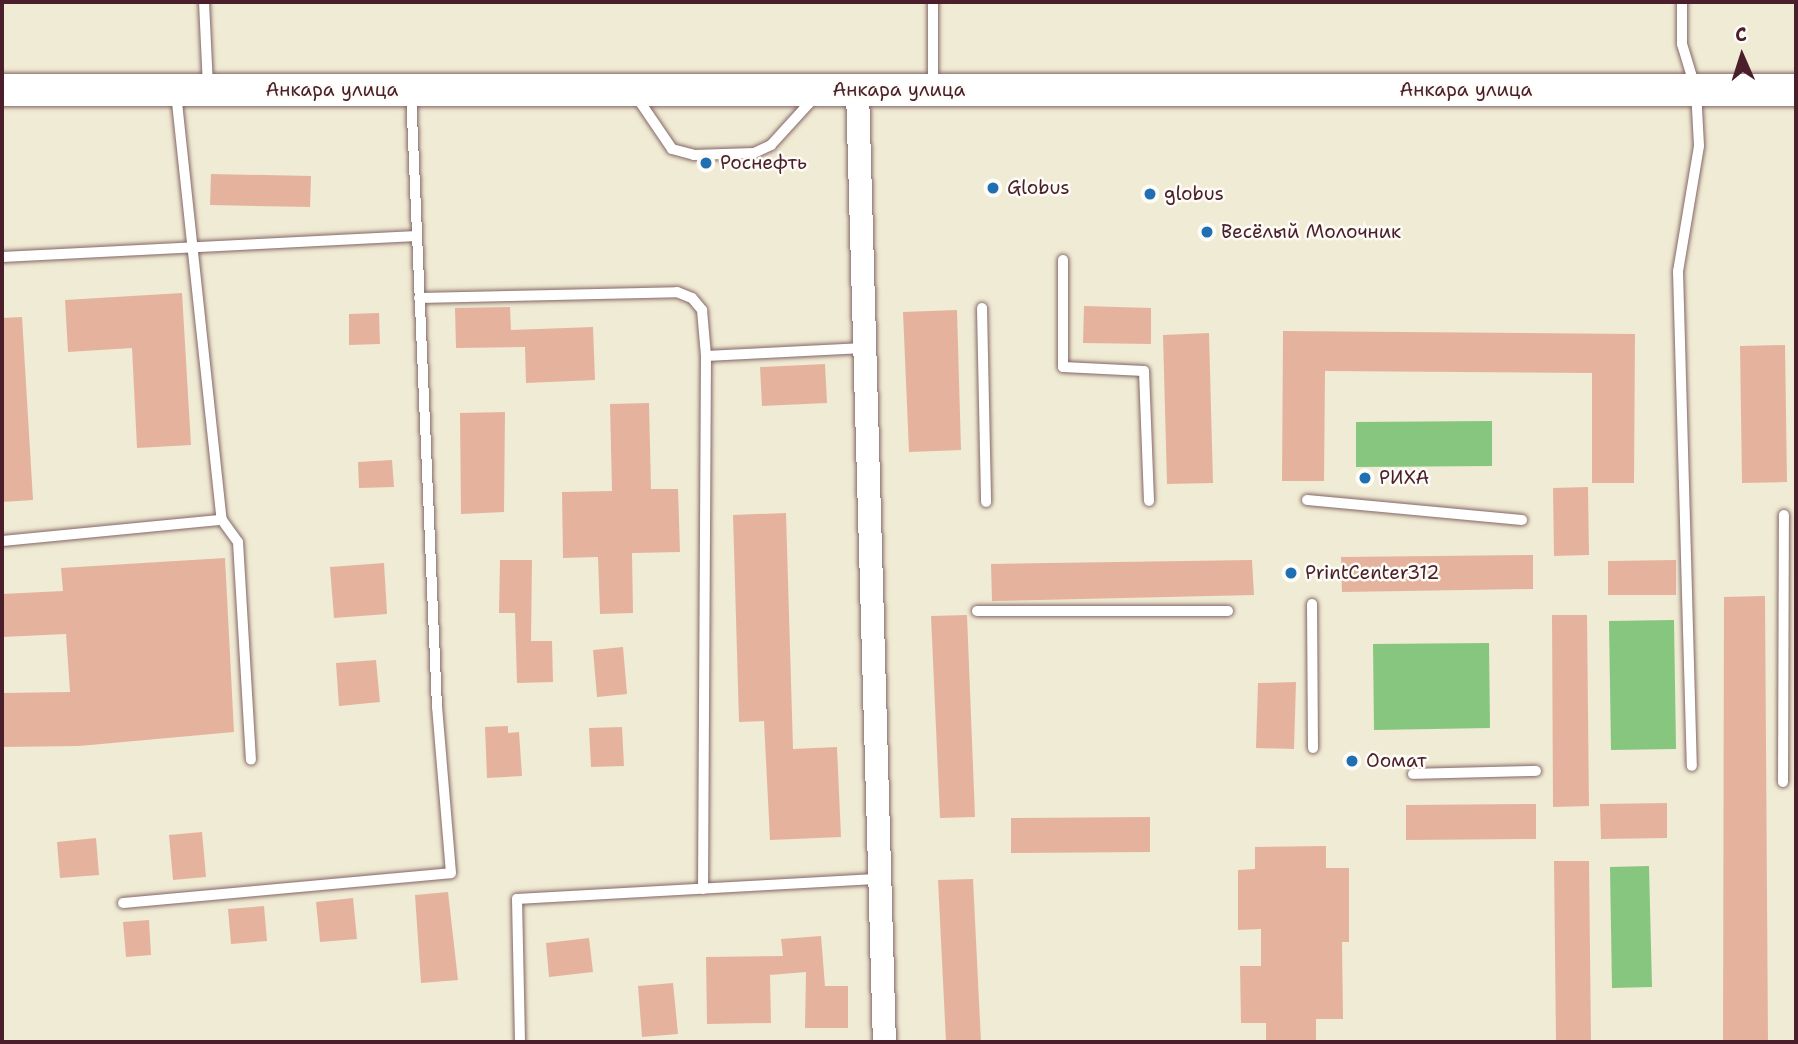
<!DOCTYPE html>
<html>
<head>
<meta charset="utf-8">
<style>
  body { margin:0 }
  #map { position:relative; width:1798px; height:1044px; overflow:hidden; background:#f0ebd4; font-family:"Shantell Sans",sans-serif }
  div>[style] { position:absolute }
  .green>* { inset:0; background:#87c67e }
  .building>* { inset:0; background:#e5b39d }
  .roads { filter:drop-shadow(0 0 2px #846666) drop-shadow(0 0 2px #846666) }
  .lane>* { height:10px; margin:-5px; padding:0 5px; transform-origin:5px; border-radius:5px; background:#fff }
  .street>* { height:23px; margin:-11.5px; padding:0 11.5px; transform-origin:11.5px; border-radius:11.5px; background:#fff }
  .secondary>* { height:32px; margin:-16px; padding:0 16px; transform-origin:16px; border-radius:16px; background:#fff }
  .dots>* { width:19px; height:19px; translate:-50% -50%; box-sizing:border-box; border:4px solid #fdfcf7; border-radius:50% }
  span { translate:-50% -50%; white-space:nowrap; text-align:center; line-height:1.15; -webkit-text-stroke:5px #fdfcf7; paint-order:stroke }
  .street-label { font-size:19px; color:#4a1f2b }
  .poi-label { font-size:19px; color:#4a1f2b }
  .left { translate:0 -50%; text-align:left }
  .frame { position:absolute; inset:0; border:4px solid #4a1f2b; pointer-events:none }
  .north { position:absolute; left:1707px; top:21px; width:70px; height:70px; -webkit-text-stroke:5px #fdfcf7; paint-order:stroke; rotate:357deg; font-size:19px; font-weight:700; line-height:28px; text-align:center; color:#4a1f2b }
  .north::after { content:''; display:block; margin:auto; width:24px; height:32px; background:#4a1f2b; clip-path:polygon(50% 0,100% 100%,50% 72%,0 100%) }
</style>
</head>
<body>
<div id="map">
  <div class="green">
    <div style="clip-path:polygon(1492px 421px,1492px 466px,1356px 467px,1356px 422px)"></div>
    <div style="clip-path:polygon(1674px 620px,1676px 749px,1611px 750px,1609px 621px)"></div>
    <div style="clip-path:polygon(1489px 643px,1490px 728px,1374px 730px,1373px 644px)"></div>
    <div style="clip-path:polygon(1649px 866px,1652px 987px,1612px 988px,1610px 867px)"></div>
  </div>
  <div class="building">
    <div style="clip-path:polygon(211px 174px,311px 176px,310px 207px,210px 205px)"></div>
    <div style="clip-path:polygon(182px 293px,191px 445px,137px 448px,132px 348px,68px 352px,65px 300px)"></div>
    <div style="clip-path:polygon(1084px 306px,1151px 308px,1151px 344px,1083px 343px)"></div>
    <div style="clip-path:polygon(510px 307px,511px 330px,593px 327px,595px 380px,526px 383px,525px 347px,456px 348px,455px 308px)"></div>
    <div style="clip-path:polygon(957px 310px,961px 450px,909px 452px,903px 312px)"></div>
    <div style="clip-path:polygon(379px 313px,380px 344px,349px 345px,349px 314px)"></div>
    <div style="clip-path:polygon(22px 317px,33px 500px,2px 502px,2px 318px)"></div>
    <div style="clip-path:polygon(1283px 331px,1635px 334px,1634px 483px,1592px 483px,1592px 373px,1325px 371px,1324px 481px,1282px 481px)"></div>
    <div style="clip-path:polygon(1209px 333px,1213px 483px,1167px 484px,1163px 335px)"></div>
    <div style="clip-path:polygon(1785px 345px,1787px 482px,1742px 483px,1740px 346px)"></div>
    <div style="clip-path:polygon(825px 364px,827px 403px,762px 406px,760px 367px)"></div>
    <div style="clip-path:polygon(649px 403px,651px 489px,678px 489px,680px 552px,632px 553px,633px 613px,600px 614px,598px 557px,563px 558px,562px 492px,612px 491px,610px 404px)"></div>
    <div style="clip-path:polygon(505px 412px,504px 512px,461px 514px,460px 413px)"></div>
    <div style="clip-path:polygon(392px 460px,394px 487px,359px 488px,358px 462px)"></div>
    <div style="clip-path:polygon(1588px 487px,1589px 555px,1554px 556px,1553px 488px)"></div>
    <div style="clip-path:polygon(786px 513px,793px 749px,837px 747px,841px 837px,770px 840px,764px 721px,739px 722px,733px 515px)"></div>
    <div style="clip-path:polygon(1533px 555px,1533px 589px,1342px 592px,1341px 557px)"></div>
    <div style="clip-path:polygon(225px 558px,234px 732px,79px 746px,2px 747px,2px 693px,70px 692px,66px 634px,2px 637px,2px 594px,63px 591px,61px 568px)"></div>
    <div style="clip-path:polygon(500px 560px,532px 560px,531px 641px,552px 641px,553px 682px,517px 683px,515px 613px,499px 613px)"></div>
    <div style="clip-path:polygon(1252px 560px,1254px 595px,992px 601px,991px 564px)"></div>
    <div style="clip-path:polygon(1676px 560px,1676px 595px,1608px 595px,1608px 561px)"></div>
    <div style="clip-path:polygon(384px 563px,387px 614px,334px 618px,330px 567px)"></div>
    <div style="clip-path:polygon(1765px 596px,1768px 1042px,1723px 1042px,1724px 597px)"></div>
    <div style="clip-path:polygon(967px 615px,975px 817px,940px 818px,931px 616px)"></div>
    <div style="clip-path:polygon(1552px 615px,1587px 615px,1589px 806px,1553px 807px)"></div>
    <div style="clip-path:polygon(623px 647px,627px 694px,597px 697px,593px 650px)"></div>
    <div style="clip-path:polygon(376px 660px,380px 702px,339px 706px,336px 663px)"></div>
    <div style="clip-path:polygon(1296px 682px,1294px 749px,1256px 748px,1258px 683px)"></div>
    <div style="clip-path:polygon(508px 726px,508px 733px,519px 732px,522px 776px,487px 778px,485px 727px)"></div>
    <div style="clip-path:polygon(622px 727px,624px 766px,591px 767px,589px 728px)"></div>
    <div style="clip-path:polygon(1667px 803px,1667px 838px,1601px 839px,1600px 804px)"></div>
    <div style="clip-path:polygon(1536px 804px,1536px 839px,1406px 840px,1406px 805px)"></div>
    <div style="clip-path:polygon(1150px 817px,1150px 852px,1011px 853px,1011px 818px)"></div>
    <div style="clip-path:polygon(202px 832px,206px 877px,173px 880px,169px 835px)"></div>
    <div style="clip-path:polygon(96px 838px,99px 875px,60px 878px,57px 842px)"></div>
    <div style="clip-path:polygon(1326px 846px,1326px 868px,1349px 868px,1349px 942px,1342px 942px,1343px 1019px,1316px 1019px,1316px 1042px,1266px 1042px,1266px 1023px,1241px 1023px,1240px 966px,1261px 966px,1261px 929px,1238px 930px,1238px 870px,1255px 869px,1255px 847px)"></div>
    <div style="clip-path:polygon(1554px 861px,1589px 861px,1591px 1042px,1556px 1042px)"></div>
    <div style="clip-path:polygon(973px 879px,981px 1042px,946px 1042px,938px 880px)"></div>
    <div style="clip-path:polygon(448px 892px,458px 980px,421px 983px,415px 895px)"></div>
    <div style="clip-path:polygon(353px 898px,357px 939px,320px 942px,316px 902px)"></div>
    <div style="clip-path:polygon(264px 906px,267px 941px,231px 944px,228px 909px)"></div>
    <div style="clip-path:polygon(149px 920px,151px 955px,126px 957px,123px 922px)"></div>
    <div style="clip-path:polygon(821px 936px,825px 986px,848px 986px,848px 1028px,805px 1028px,806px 972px,770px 975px,771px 1023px,707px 1024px,706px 957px,783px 956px,781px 939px)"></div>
    <div style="clip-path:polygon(589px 938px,593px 972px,549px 977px,546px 943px)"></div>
    <div style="clip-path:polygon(673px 983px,678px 1034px,642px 1037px,638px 986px)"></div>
  </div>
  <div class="roads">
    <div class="lane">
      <div style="left:204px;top:2px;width:84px;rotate:87.3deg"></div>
      <div style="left:1682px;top:2px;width:42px;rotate:90deg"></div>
      <div style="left:1682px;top:44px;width:48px;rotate:73.1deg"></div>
      <div style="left:1696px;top:90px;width:56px;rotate:86.9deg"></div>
      <div style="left:1699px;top:146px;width:127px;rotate:99.5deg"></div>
      <div style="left:1678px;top:271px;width:495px;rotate:88.4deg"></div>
      <div style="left:933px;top:86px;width:84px;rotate:-90deg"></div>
      <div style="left:176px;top:93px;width:429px;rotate:83.9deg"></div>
      <div style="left:222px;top:520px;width:27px;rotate:54deg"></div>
      <div style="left:238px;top:542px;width:218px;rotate:86.6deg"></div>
      <div style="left:636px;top:96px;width:64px;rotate:55.8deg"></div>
      <div style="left:672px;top:149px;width:23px;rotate:15deg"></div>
      <div style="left:694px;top:155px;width:60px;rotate:-1.9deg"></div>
      <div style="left:754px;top:153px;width:19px;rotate:-25deg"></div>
      <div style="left:771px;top:145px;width:62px;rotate:-47.6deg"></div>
      <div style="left:2px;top:257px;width:415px;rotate:-2.9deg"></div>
      <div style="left:1063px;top:260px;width:107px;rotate:90deg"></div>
      <div style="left:1063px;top:367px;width:81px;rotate:2.8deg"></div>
      <div style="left:1144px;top:371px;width:130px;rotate:87.8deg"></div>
      <div style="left:419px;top:298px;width:258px;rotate:-1.3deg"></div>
      <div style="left:677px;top:292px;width:16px;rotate:22deg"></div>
      <div style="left:692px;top:298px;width:16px;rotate:50deg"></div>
      <div style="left:702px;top:310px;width:46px;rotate:85deg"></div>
      <div style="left:982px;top:308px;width:194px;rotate:88.8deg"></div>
      <div style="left:1307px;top:500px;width:216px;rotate:5.3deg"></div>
      <div style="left:2px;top:541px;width:221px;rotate:-5.5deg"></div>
      <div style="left:1312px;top:604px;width:144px;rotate:89.6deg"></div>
      <div style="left:977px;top:611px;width:251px"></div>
      <div style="left:1413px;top:774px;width:123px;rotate:-1.4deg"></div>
      <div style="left:1783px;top:782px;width:267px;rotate:-89.8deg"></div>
      <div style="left:703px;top:889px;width:533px;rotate:-89.68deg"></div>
      <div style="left:706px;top:356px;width:158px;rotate:-2.9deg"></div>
      <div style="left:123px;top:903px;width:329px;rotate:-5.2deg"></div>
      <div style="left:451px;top:873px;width:167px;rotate:-94.8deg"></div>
      <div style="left:437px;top:707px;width:615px;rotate:-92.42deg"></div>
      <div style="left:520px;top:1042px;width:143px;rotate:-91.2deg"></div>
      <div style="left:517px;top:899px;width:363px;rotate:-3.2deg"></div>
    </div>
    <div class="street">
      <div style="left:857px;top:90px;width:952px;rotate:88.38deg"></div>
    </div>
    <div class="secondary">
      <div style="left:2px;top:90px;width:1794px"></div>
    </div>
  </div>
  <div class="dots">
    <div style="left:706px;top:163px;background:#1f6fb2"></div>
    <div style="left:993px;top:188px;background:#1f6fb2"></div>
    <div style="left:1150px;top:194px;background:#1f6fb2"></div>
    <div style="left:1207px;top:232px;background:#1f6fb2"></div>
    <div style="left:1365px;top:478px;background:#1f6fb2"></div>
    <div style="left:1291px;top:573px;background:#1f6fb2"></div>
    <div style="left:1352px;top:761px;background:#1f6fb2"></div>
  </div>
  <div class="street-label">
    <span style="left:332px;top:90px">Анкара улица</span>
    <span style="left:899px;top:90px">Анкара улица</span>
    <span style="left:1466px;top:90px">Анкара улица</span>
  </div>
  <div class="poi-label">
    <span class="left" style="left:720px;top:163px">Роснефть</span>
    <span class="left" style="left:1007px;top:188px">Globus</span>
    <span class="left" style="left:1164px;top:194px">globus</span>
    <span class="left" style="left:1221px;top:232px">Весёлый Молочник</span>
    <span class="left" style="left:1379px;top:478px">РИХА</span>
    <span class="left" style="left:1305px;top:573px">PrintCenter312</span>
    <span class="left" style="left:1366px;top:761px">Оомат</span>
  </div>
  <div class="frame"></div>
  <div class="north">С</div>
</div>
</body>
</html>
